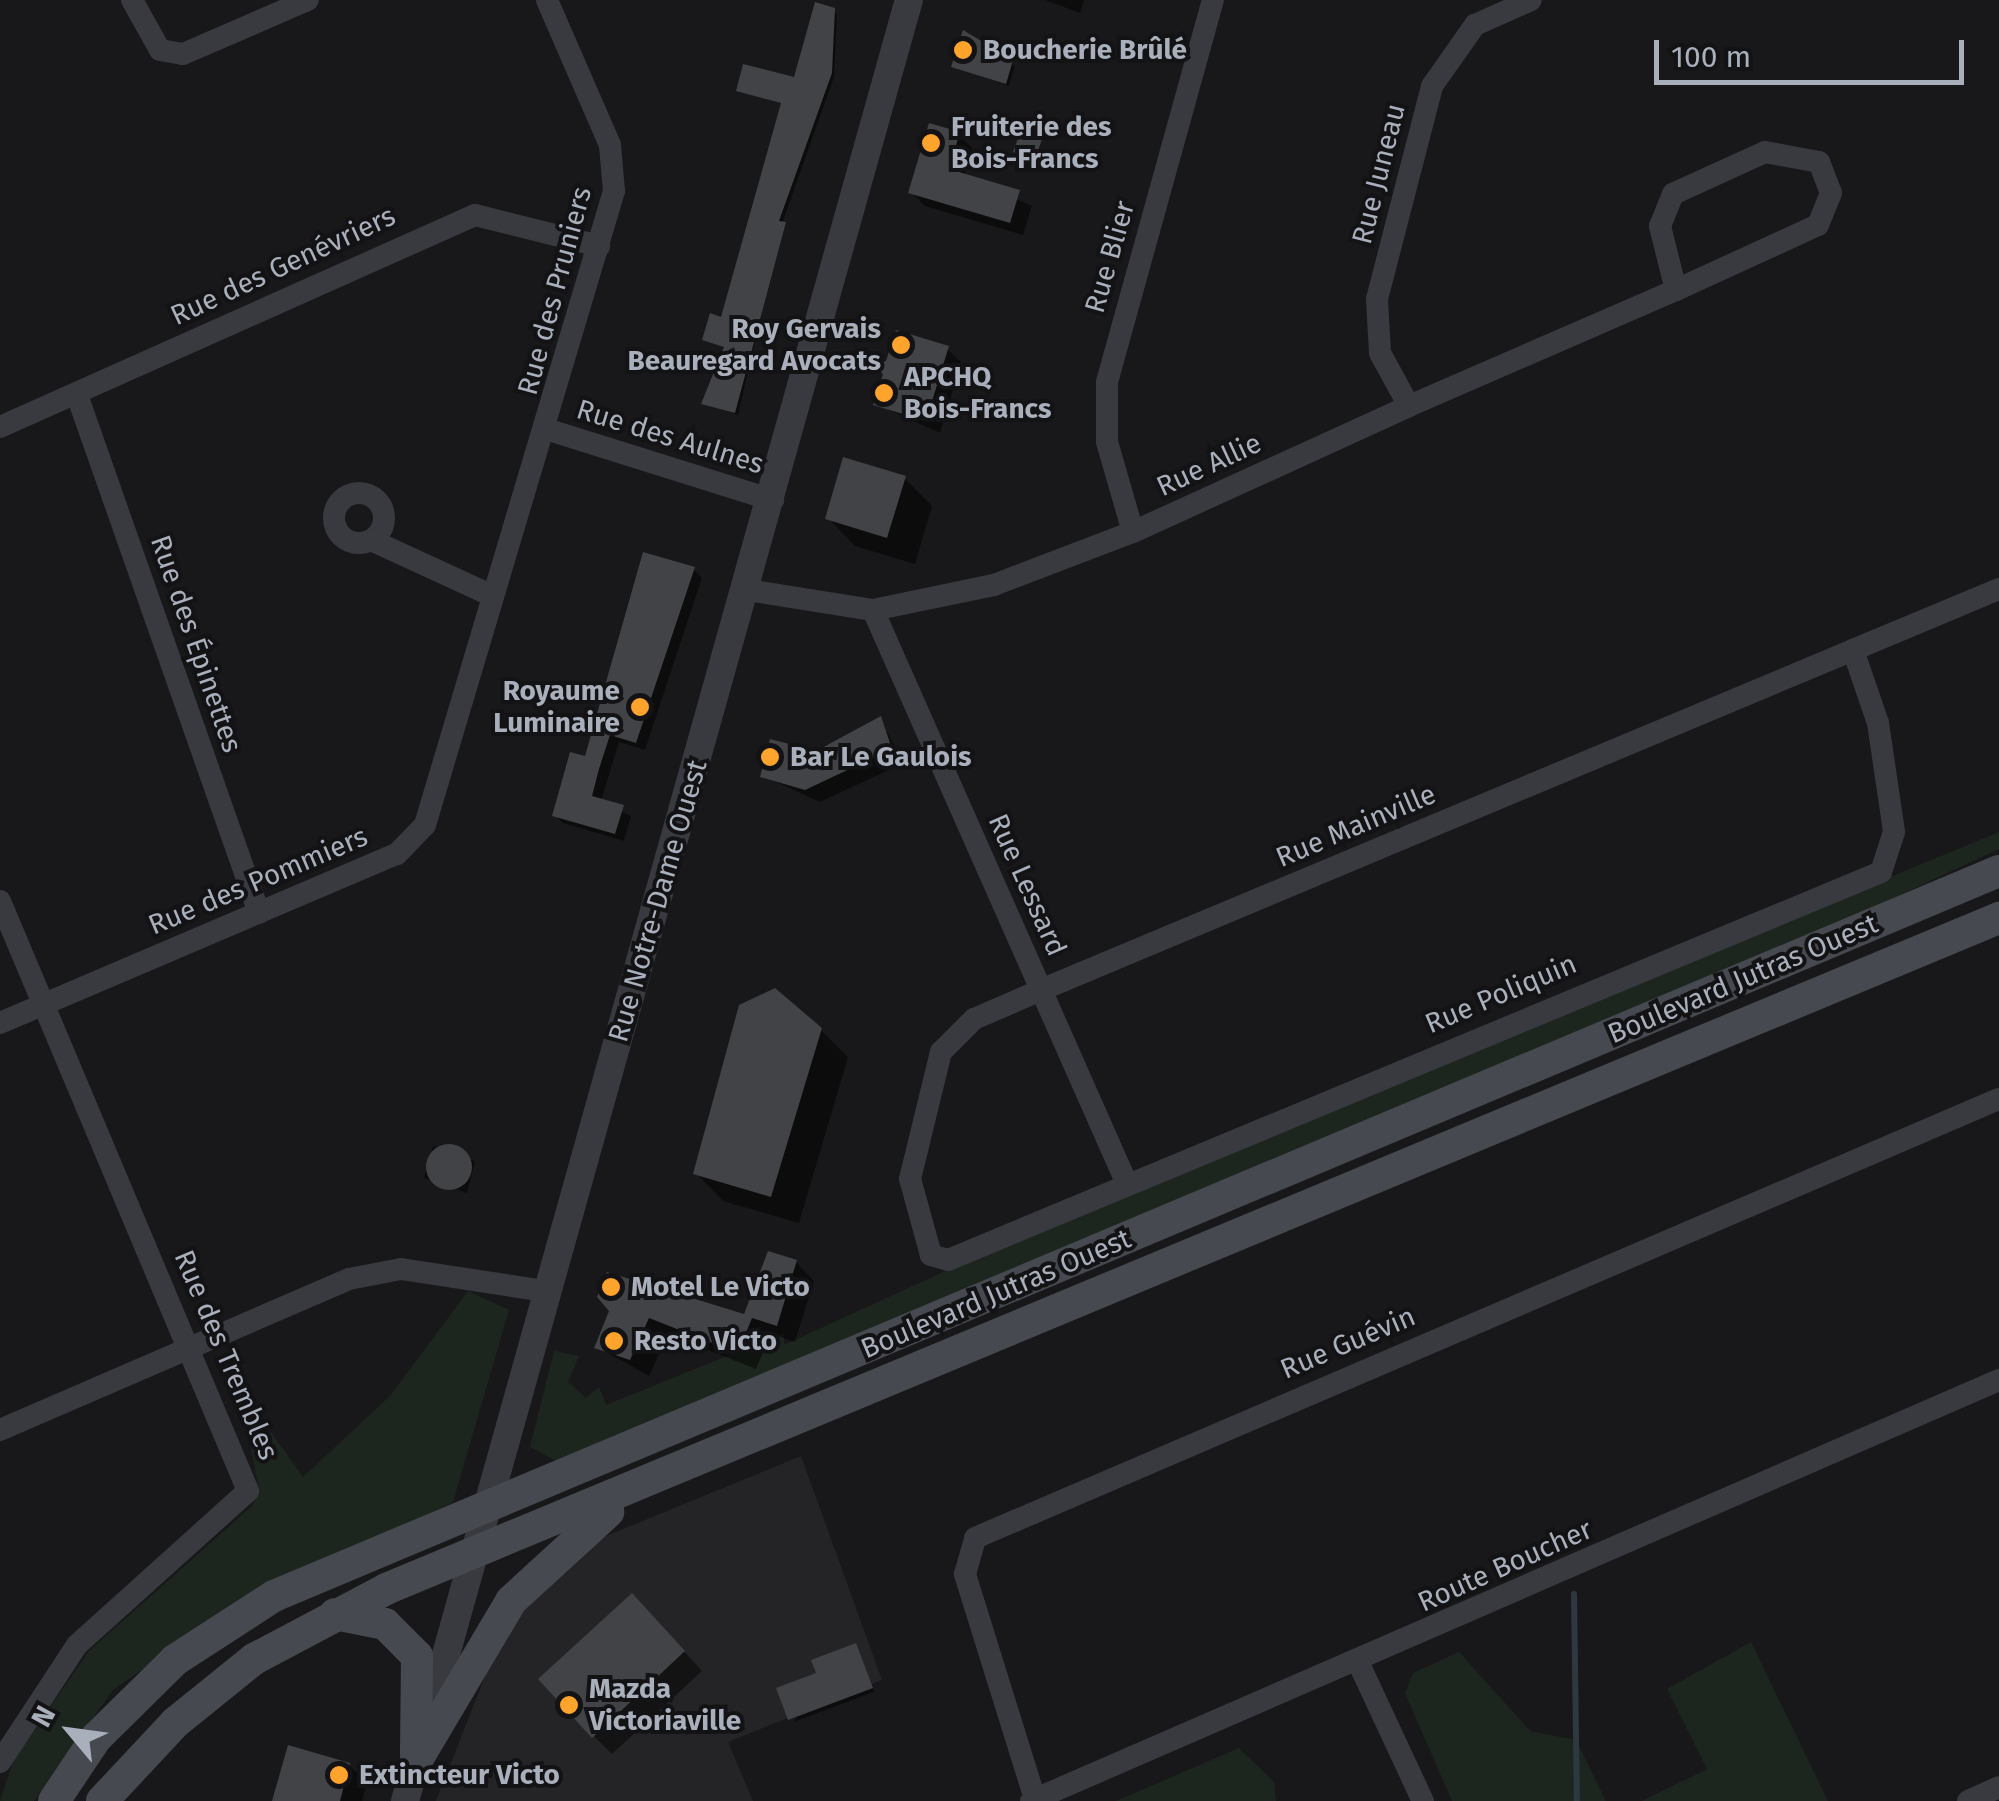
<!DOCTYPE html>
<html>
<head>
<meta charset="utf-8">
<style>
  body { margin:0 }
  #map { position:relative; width:1999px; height:1801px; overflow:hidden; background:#18181a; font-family:"Fira Sans",sans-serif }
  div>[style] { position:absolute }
  .built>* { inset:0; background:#242427 }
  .green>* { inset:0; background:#1d261e }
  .shadow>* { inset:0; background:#0007 }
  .stream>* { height:6px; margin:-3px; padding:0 3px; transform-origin:3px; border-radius:3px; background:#2d393f }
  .building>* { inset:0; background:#424347 }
  .round { border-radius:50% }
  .minor>* { height:22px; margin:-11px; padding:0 11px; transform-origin:11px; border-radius:11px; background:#383a3f }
  .minor>.ring { margin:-11px; padding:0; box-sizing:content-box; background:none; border:22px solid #383a3f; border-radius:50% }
  .tertiary>* { height:28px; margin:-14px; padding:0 14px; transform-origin:14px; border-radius:14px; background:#383a3f }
  .secondary>* { height:32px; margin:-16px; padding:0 16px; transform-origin:16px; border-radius:16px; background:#46494f }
  .dots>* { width:28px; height:28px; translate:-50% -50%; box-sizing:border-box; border:5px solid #131315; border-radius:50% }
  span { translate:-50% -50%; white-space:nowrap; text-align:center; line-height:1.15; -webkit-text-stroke:8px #131315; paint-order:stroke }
  .poi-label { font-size:28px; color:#a9b0bb; font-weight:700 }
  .left { translate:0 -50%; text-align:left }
  .right { translate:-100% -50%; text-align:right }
  .street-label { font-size:28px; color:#a9b0bb }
  .north { position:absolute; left:20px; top:1681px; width:100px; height:100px; -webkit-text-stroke:8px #131315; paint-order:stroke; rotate:299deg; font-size:28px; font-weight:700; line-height:40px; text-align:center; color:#a9b0bb }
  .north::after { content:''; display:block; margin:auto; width:35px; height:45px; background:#a9b0bb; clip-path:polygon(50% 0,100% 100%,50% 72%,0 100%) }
  .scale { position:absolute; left:1654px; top:40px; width:310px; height:45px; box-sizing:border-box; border:5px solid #a9b0bb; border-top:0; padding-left:12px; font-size:30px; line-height:35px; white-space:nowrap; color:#a9b0bb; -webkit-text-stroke:8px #131315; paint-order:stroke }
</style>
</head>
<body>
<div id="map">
  <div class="built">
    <div style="clip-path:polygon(801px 1456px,882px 1680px,728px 1742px,753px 1801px,436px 1801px,502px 1633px,560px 1570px,606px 1536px)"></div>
  </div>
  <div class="green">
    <div style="clip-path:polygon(1999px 832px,1999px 849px,1846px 920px,556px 1461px,530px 1447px,554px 1351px,579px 1356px,568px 1382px,586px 1398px,599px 1387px,606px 1405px,784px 1333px,784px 1345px,1037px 1229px)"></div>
    <div style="clip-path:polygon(468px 1291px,509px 1310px,453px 1502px,188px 1637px,113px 1690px,34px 1801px,0 1801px,14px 1759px,89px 1651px,252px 1506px,259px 1488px,250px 1445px,271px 1432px,303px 1477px,391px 1395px)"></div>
    <div style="clip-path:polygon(1751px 1642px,1828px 1801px,1642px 1801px,1707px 1769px,1667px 1689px)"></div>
    <div style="clip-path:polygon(1459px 1652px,1530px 1731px,1576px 1740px,1606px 1801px,1452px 1801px,1405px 1693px,1413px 1673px)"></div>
    <div style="clip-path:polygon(1239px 1748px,1274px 1782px,1276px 1801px,1116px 1801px)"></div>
  </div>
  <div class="shadow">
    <div style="clip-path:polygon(1045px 0,1084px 0,1080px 13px)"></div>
    <div style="clip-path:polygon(816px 5px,837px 14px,834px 77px,782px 224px,738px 415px,703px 403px,726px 348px,705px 339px,723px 320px,783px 104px,739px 90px,796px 80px)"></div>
    <div style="clip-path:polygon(964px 33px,1015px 66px,1009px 86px,954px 66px)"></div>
    <div style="clip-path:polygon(959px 135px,972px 148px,964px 176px,1032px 206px,1023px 235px,925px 206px,911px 192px)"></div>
    <div style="clip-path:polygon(1040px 141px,1039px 161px,1016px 152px)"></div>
    <div style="clip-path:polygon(947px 349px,961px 362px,940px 433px,876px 404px)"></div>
    <div style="clip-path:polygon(905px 479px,932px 506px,915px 564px,855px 546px,828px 518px)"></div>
    <div style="clip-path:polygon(693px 569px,702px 578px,645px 750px,619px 742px,601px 801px,631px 816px,624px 841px,563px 823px,555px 815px)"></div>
    <div style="clip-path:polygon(880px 719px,904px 763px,820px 802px,763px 776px)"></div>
    <div style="clip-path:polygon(820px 1029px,848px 1057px,799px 1223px,723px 1201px,696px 1173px)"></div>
    <div style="clip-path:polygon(433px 1146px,475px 1161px,467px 1193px,424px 1178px)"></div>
    <div style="clip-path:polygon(796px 1262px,814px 1281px,795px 1342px,771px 1334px,756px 1369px,668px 1334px,649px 1376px,597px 1347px,612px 1311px,746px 1317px)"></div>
    <div style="clip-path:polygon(650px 1614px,702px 1671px,612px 1754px,594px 1736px)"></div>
    <div style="clip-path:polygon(855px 1646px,874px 1692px,794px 1722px,819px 1674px)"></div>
    <div style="clip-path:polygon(349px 1765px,367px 1783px,362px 1801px,275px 1801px)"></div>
  </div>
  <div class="stream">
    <div style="left:1574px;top:1594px;width:207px;rotate:89.2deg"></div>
  </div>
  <div class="building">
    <div style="clip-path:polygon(815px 2px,835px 8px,832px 73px,779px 221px,786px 222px,735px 413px,701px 404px,724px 347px,702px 340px,710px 313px,721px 317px,781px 103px,736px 91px,743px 64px,794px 77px)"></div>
    <div style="clip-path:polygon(963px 30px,1013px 60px,1006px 84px,951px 67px)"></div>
    <div style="clip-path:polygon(929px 123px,960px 132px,949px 169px,1020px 190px,1010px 223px,908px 193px)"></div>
    <div style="clip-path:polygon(1020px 133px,1042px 139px,1035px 160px,1013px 152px)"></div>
    <div style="clip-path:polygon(896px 330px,949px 346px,926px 421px,873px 405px,883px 374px,874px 366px,886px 361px)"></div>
    <div style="clip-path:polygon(843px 457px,906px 476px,887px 538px,825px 519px)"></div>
    <div style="clip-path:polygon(643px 552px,695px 567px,636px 743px,610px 735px,599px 769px,592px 796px,624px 805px,615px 834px,552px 816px,570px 752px,585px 756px)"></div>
    <div style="clip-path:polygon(881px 716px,892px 749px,805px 790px,760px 777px,770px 739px,816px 751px)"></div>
    <div style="clip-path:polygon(775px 988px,822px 1028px,771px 1197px,693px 1174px,739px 1005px)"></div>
    <div class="round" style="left:426px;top:1144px;width:46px;height:46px"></div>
    <div style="clip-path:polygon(768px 1251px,797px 1260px,777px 1326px,752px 1318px,738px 1353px,649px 1318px,630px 1360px,594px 1348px,609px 1311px,597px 1297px,607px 1272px,744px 1314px)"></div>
    <div style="clip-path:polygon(632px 1593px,685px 1651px,592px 1738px,538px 1679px)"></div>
    <div style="clip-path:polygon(856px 1643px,873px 1688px,788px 1720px,776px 1688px,816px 1673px,811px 1660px)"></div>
    <div style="clip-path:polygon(288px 1745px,350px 1763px,340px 1801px,272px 1801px)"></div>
  </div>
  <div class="minor">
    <div style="left:132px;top:0;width:57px;rotate:60.8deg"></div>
    <div style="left:160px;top:50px;width:23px;rotate:10deg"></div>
    <div style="left:183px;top:54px;width:136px;rotate:-23.4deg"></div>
    <div style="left:77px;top:395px;width:549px;rotate:70.64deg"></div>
    <div style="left:1409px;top:406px;width:60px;rotate:-118.7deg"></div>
    <div style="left:1380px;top:353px;width:54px;rotate:-93.2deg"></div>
    <div style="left:1377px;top:299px;width:220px;rotate:-75.5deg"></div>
    <div style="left:1432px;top:86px;width:75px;rotate:-54.8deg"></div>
    <div style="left:1475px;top:25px;width:61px;rotate:-24.1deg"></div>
    <div style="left:0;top:427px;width:520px;rotate:-24.05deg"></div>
    <div style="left:475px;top:215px;width:128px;rotate:14deg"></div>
    <div style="left:549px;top:430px;width:235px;rotate:17.4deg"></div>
    <div class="ring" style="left:334px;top:493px;width:28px;height:28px"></div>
    <div style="left:1133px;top:532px;width:94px;rotate:-106.1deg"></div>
    <div style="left:1107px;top:442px;width:60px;rotate:-90deg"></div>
    <div style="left:1107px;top:382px;width:396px;rotate:-74.5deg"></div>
    <div style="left:371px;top:540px;width:134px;rotate:24.7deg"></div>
    <div style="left:747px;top:590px;width:128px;rotate:9deg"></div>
    <div style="left:873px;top:610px;width:124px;rotate:-11.7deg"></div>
    <div style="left:994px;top:585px;width:149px;rotate:-20.9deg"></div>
    <div style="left:1133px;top:532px;width:303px;rotate:-24.5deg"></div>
    <div style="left:1409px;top:406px;width:291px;rotate:-23.5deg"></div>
    <div style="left:1676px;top:290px;width:156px;rotate:-24.6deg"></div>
    <div style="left:1818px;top:225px;width:35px;rotate:-68deg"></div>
    <div style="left:1831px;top:193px;width:33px;rotate:-111deg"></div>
    <div style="left:1819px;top:162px;width:55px;rotate:-169.5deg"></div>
    <div style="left:1765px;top:152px;width:101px;rotate:155.5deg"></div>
    <div style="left:1673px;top:194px;width:35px;rotate:112deg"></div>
    <div style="left:1660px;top:226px;width:66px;rotate:76deg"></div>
    <div style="left:873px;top:610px;width:628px;rotate:66.13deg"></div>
    <div style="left:1853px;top:650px;width:77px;rotate:71.1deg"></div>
    <div style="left:1878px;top:723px;width:110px;rotate:81.6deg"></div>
    <div style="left:1894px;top:832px;width:42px;rotate:108deg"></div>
    <div style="left:1881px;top:872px;width:1010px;rotate:157.42deg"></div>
    <div style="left:948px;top:1260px;width:18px;rotate:-164deg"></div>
    <div style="left:931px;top:1255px;width:79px;rotate:-105.4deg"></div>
    <div style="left:910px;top:1179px;width:131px;rotate:-76.3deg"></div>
    <div style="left:941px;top:1052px;width:47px;rotate:-45deg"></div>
    <div style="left:974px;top:1019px;width:73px;rotate:-23.4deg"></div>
    <div style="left:1041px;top:990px;width:880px;rotate:-22.72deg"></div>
    <div style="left:1853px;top:650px;width:158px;rotate:-22.7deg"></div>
    <div style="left:0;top:901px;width:640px;rotate:67.2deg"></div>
    <div style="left:248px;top:1491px;width:230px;rotate:138deg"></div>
    <div style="left:77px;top:1645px;width:140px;rotate:123.3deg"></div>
    <div style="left:0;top:1023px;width:431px;rotate:-23.1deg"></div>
    <div style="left:397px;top:854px;width:40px;rotate:-46deg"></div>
    <div style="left:425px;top:825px;width:662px;rotate:-73.4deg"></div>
    <div style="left:614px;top:191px;width:46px;rotate:-95deg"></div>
    <div style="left:610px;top:145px;width:158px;rotate:-113.5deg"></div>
    <div style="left:0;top:1430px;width:380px;rotate:-23.4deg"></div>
    <div style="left:349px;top:1279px;width:53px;rotate:-10.9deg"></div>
    <div style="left:401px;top:1269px;width:146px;rotate:8.7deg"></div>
    <div style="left:1359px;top:1664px;width:151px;rotate:65deg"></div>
    <div style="left:1035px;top:1799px;width:236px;rotate:-107.3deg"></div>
    <div style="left:965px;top:1574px;width:37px;rotate:-74deg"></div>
    <div style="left:975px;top:1538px;width:1114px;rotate:-23.21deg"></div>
    <div style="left:1031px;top:1801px;width:1056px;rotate:-23.51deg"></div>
    <div style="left:1968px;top:1801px;width:34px;rotate:-24deg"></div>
  </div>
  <div class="tertiary">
    <div style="left:405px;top:1801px;width:1870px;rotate:-74.37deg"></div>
  </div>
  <div class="secondary">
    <div style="left:335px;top:1614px;width:51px;rotate:11.3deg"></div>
    <div style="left:385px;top:1624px;width:45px;rotate:45deg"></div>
    <div style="left:417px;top:1656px;width:98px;rotate:90.6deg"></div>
    <div style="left:415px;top:1763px;width:188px;rotate:-59.3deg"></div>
    <div style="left:511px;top:1601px;width:132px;rotate:-42.5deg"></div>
    <div style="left:54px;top:1801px;width:76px;rotate:-56.3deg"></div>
    <div style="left:96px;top:1738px;width:111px;rotate:-44.6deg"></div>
    <div style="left:175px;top:1660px;width:118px;rotate:-32.9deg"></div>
    <div style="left:274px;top:1596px;width:1871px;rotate:-22.8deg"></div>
    <div style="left:102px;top:1801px;width:108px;rotate:-46.9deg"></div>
    <div style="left:176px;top:1722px;width:100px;rotate:-38.9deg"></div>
    <div style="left:254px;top:1659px;width:149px;rotate:-27.9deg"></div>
    <div style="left:386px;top:1589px;width:1747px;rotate:-22.59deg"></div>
  </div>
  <div class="dots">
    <div style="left:963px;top:50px;background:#fea32c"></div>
    <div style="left:931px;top:143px;background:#fea32c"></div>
    <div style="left:901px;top:345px;background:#fea32c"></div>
    <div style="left:884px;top:393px;background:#fea32c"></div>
    <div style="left:640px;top:707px;background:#fea32c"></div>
    <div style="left:770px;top:757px;background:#fea32c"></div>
    <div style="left:611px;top:1287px;background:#fea32c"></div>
    <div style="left:614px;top:1341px;background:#fea32c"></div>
    <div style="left:569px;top:1705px;background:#fea32c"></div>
    <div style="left:339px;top:1775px;background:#fea32c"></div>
  </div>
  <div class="poi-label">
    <span class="left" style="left:983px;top:50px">Boucherie Brûlé</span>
    <span class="left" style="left:951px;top:143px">Fruiterie des<br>Bois-Francs</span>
    <span class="right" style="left:881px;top:345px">Roy Gervais<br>Beauregard Avocats</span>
    <span class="left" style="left:904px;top:393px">APCHQ<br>Bois-Francs</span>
    <span class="right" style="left:620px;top:707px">Royaume<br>Luminaire</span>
    <span class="left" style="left:790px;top:757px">Bar Le Gaulois</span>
    <span class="left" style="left:631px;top:1287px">Motel Le Victo</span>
    <span class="left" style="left:634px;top:1341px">Resto Victo</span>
    <span class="left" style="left:589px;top:1705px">Mazda<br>Victoriaville</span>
    <span class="left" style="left:359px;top:1775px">Extincteur Victo</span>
  </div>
  <div class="street-label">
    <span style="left:1379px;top:174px;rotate:-76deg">Rue Juneau</span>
    <span style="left:1110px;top:257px;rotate:-74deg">Rue Blier</span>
    <span style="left:283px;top:266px;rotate:-25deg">Rue des Genévriers</span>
    <span style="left:555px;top:291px;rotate:-75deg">Rue des Pruniers</span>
    <span style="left:670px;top:437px;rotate:17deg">Rue des Aulnes</span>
    <span style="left:1209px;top:465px;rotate:-25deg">Rue Allie</span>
    <span style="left:196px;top:644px;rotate:71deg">Rue des Épinettes</span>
    <span style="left:1356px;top:826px;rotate:-23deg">Rue Mainville</span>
    <span style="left:258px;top:881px;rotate:-23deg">Rue des Pommiers</span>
    <span style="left:1027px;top:885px;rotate:66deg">Rue Lessard</span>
    <span style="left:658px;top:901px;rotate:-74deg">Rue Notre-Dame Ouest</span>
    <span style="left:1743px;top:979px;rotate:-23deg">Boulevard Jutras Ouest</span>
    <span style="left:1501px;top:994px;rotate:-23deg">Rue Poliquin</span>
    <span style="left:996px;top:1294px;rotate:-23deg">Boulevard Jutras Ouest</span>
    <span style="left:1348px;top:1343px;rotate:-23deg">Rue Guévin</span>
    <span style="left:226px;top:1355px;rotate:67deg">Rue des Trembles</span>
    <span style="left:1505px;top:1566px;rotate:-24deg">Route Boucher</span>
  </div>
  <div class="north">N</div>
  <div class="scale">100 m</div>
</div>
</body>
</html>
